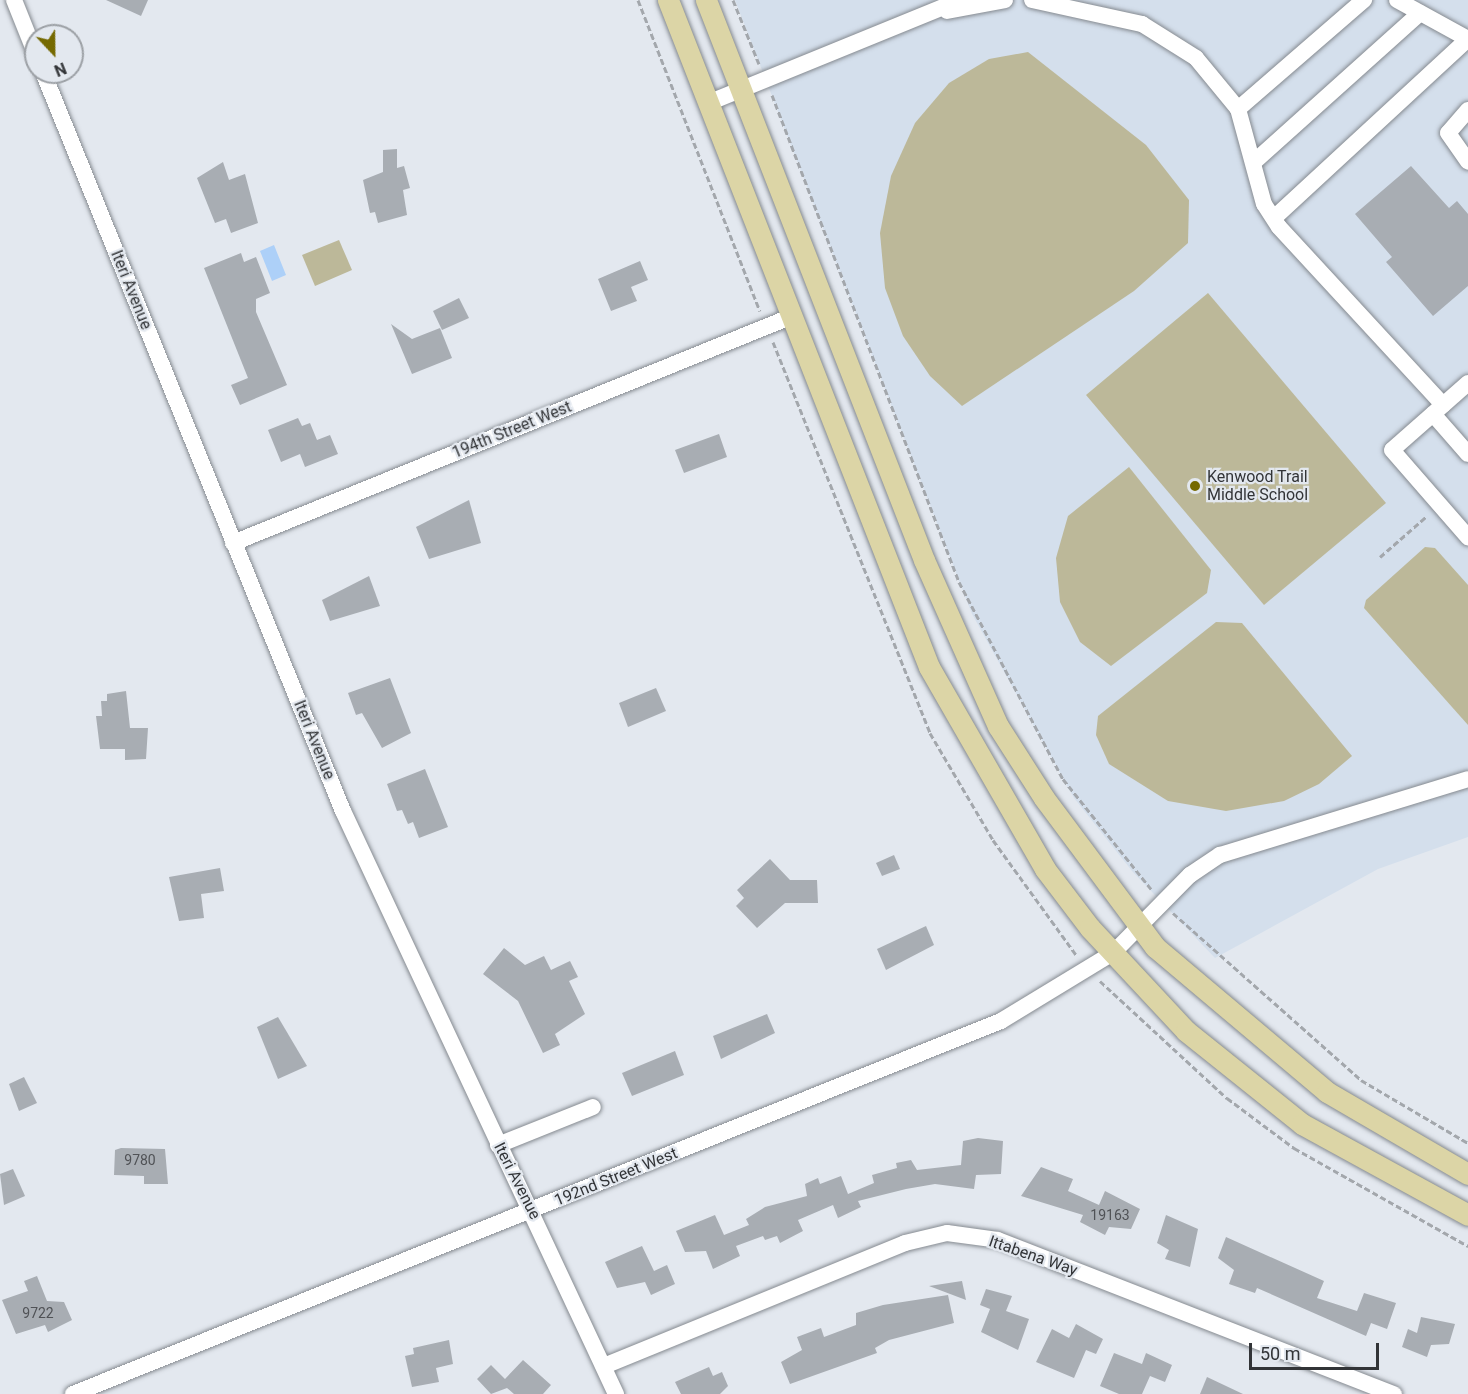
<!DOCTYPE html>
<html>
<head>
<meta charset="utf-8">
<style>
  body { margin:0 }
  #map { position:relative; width:1468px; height:1394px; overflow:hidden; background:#e3e8ef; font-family:Roboto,sans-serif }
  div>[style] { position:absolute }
  .built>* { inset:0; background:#d4dfec }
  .green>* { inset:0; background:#bcb899 }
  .water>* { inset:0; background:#add0f8 }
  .building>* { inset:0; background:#a8adb3 }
  .path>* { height:3px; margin-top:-1.5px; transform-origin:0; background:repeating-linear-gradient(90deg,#a3a7ac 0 6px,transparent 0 9px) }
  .roads { filter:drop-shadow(0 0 2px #858a90) drop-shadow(0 0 2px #858a90) }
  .minor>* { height:16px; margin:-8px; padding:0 8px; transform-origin:8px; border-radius:8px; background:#fff }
  .major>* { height:21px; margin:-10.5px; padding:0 10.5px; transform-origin:10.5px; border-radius:10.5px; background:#dcd5a6 }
  .dots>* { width:16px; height:16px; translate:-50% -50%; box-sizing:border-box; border:3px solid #e3e8ef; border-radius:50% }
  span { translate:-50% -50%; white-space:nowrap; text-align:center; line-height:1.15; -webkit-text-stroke:4.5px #e3e8ef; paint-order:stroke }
  .number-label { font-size:14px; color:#505256 }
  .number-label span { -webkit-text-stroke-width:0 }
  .street-label { font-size:16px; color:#323437 }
  .poi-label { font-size:16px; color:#323437 }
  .left { translate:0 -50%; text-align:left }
  .north { position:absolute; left:24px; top:24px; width:60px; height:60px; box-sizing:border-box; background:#e3e8ef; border:2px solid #9ca0a5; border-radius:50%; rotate:158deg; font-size:16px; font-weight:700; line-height:24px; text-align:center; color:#323437 }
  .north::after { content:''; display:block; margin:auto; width:21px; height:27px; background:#756900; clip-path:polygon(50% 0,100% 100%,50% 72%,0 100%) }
  .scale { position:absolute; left:1249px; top:1343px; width:130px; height:27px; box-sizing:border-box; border:3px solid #323437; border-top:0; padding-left:8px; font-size:18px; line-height:21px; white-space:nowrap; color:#323437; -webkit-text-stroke:4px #e3e8ef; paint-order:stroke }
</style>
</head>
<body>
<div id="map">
  <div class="built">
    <div style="clip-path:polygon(735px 0,1468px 0,1468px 837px,1378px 869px,1215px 958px,1132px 871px,1074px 798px,972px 614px)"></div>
  </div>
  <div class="green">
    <div style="clip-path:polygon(1028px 52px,1146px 145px,1189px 200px,1188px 243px,1134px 291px,962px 406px,930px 376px,903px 336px,885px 288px,880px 233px,891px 176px,915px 123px,949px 83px,989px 59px)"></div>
    <div style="clip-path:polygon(339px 240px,352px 270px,315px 286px,302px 255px)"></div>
    <div style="clip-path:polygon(1208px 293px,1386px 503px,1264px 605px,1086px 395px)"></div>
    <div style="clip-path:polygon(1129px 467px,1211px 570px,1207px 593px,1111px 666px,1080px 642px,1060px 602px,1056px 558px,1068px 516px)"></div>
    <div style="clip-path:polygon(1425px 547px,1435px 548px,1468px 585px,1468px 725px,1364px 608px,1366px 600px)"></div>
    <div style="clip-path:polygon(1216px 622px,1242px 623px,1352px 756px,1319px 784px,1284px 801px,1226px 811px,1168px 801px,1109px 764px,1096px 735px,1098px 716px)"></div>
  </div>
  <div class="water">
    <div style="clip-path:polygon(274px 245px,286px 275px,272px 281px,260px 251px)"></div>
  </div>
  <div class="building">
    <div style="clip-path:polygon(106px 0,148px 0,141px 16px)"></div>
    <div style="clip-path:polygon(397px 149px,397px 168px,404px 166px,410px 188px,403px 190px,407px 215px,378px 223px,375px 212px,370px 213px,363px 180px,383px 172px,383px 150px)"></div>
    <div style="clip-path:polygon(223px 162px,229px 180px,245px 174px,258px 223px,231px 233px,226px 219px,215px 223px,197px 178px)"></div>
    <div style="clip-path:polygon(1411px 166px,1449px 208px,1457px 201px,1468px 214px,1468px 286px,1433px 316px,1386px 262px,1392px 257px,1355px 214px)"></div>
    <div style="clip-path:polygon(241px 253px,244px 262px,256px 257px,270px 293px,256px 299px,256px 312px,287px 385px,240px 405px,231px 385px,248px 378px,204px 268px)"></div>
    <div style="clip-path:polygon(640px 261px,648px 280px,631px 287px,637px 301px,611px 311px,598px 279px)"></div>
    <div style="clip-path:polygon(459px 298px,469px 318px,442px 330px,433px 311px)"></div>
    <div style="clip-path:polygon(391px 324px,412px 339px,440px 328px,452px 358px,412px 374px)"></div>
    <div style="clip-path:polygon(298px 418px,302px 426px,310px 423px,317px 440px,330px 435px,338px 454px,305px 467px,300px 454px,281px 462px,268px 430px)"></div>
    <div style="clip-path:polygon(719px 434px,727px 457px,684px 473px,675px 450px)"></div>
    <div style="clip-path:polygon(469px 500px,481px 543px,429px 559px,416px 527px)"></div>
    <div style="clip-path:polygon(369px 576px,380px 606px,330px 621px,322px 600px)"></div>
    <div style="clip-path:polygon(390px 678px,411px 733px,382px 748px,362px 713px,356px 715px,348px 693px)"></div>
    <div style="clip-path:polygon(656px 688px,666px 711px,628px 727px,619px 703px)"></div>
    <div style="clip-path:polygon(126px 691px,130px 728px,148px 728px,146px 759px,125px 760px,125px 749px,100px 749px,96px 716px,102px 716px,101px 701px,107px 701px,107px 694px)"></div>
    <div style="clip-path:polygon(425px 769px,448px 827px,419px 838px,413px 822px,408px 824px,402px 810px,397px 811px,387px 784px)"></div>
    <div style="clip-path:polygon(894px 855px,900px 869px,882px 876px,876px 863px)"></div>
    <div style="clip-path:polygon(770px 859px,790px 880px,817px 880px,818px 903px,785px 903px,757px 928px,736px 906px,744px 898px,737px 890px)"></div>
    <div style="clip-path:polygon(220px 868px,224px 891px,201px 894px,204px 918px,179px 921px,169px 877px)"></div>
    <div style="clip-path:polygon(926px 926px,934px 945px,886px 970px,877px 949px)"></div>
    <div style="clip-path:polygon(504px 948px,525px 965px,544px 956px,551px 970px,570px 961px,578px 977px,569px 981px,585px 1014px,555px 1034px,560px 1045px,543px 1053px,518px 1001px,483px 974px)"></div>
    <div style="clip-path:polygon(767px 1014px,775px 1033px,721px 1059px,713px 1036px)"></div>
    <div style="clip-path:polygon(278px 1017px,307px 1066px,278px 1079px,257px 1027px)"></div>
    <div style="clip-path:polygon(675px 1051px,684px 1075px,632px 1096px,622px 1073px)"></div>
    <div style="clip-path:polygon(24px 1077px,37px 1103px,19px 1111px,9px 1084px)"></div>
    <div style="clip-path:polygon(978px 1138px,1003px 1141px,1001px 1174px,976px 1175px,974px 1189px,935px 1184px,906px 1189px,858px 1201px,861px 1207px,838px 1218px,833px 1205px,798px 1220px,803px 1231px,780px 1243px,777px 1236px,765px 1240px,763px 1236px,736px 1246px,740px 1256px,713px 1269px,706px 1251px,685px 1252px,676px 1231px,715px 1215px,724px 1235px,749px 1225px,746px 1219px,765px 1207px,807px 1196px,805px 1184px,818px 1178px,820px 1184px,841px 1176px,848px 1194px,874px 1183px,872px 1175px,897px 1168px,896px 1163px,911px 1160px,917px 1170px,961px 1165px,963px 1141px)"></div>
    <div style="clip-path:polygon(121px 1148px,165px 1149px,168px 1184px,144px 1184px,144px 1176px,114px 1175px,115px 1150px)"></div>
    <div style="clip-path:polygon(1041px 1167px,1073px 1179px,1068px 1191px,1099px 1205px,1105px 1191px,1140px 1209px,1131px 1229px,1109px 1227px,1105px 1235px,1080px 1222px,1083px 1215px,1021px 1196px)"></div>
    <div style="clip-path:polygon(13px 1169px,25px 1196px,4px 1205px,0 1174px)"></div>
    <div style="clip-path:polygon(1166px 1215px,1198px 1229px,1190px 1267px,1165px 1259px,1169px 1250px,1157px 1243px)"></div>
    <div style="clip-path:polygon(1226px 1237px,1324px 1281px,1317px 1298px,1357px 1311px,1364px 1293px,1396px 1303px,1387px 1329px,1371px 1323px,1366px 1336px,1257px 1288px,1255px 1293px,1229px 1284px,1234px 1270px,1218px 1258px)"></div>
    <div style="clip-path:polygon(642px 1246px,654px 1271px,667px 1265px,675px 1284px,651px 1295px,645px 1282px,617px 1288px,605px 1262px)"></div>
    <div style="clip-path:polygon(37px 1276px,47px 1301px,64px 1302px,72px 1320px,48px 1332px,45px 1325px,16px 1334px,2px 1300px,28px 1291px,24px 1281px)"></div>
    <div style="clip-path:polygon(962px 1281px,966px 1300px,929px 1286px)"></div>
    <div style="clip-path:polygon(986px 1289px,1012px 1296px,1006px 1311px,1029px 1319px,1018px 1350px,981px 1332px,990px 1309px,980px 1305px)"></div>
    <div style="clip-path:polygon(948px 1295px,954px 1323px,889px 1340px,875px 1348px,877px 1353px,790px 1384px,781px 1362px,802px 1350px,797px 1337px,821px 1328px,824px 1337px,856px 1325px,856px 1313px,883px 1305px)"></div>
    <div style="clip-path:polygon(1421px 1317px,1455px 1324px,1449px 1344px,1431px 1345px,1427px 1357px,1402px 1347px,1408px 1329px,1417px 1333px)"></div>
    <div style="clip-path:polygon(1076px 1324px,1103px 1339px,1096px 1354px,1086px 1350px,1074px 1378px,1036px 1362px,1052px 1329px,1069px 1338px)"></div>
    <div style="clip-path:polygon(449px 1340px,453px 1364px,436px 1368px,439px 1382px,412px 1387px,405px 1356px,414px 1354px,413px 1348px)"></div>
    <div style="clip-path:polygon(1114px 1353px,1142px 1364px,1146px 1353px,1172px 1365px,1165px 1382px,1150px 1376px,1142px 1394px,1119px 1394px,1100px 1386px)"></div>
    <div style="clip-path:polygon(523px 1360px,551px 1385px,543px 1394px,514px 1394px,507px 1388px,491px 1394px,477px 1379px,491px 1365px,505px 1379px)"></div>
    <div style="clip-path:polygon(709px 1367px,713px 1376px,722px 1372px,728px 1386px,720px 1394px,681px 1394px,675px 1382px)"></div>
    <div style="clip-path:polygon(1207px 1377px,1243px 1394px,1200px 1394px)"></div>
  </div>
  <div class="path">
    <div style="left:638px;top:0;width:334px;rotate:68.6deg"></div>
    <div style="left:733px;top:0;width:69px;rotate:67.9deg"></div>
    <div style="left:772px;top:95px;width:522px;rotate:68.99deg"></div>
    <div style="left:959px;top:582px;width:223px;rotate:62.2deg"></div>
    <div style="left:1063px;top:779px;width:142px;rotate:51.3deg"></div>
    <div style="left:773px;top:342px;width:421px;rotate:68.1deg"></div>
    <div style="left:930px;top:733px;width:124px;rotate:59.5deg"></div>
    <div style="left:993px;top:840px;width:143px;rotate:54.1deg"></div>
    <div style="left:1380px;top:557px;width:62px;rotate:-41.1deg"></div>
    <div style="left:1173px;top:913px;width:251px;rotate:41.6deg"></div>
    <div style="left:1361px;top:1080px;width:124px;rotate:30.5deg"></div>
    <div style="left:1100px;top:981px;width:173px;rotate:42.7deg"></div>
    <div style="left:1227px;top:1098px;width:84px;rotate:36.7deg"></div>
    <div style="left:1294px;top:1148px;width:200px;rotate:29.4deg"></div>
  </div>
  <div class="roads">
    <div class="minor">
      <div style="left:14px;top:0;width:59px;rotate:68.2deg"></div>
      <div style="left:1032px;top:0;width:113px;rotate:12.3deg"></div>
      <div style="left:1142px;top:24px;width:64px;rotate:32.2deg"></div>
      <div style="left:1196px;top:58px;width:66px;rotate:50.5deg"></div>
      <div style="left:1238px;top:109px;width:98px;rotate:74.7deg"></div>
      <div style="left:1264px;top:204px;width:27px;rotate:57deg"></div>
      <div style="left:1279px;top:227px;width:242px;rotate:47.3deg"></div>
      <div style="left:1397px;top:0;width:81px;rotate:28.8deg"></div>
      <div style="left:947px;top:11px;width:59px;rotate:-10.7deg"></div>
      <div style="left:43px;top:72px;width:798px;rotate:67.91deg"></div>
      <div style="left:343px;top:811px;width:644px;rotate:64.91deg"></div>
      <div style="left:708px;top:103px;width:272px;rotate:-22.2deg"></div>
      <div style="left:1238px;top:109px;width:167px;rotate:-40.9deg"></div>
      <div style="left:1468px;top:110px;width:30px;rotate:131deg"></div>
      <div style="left:1448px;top:133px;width:35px;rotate:55deg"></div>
      <div style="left:1254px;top:162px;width:223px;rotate:-41.9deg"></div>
      <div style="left:1274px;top:218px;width:264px;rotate:-42.7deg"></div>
      <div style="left:1468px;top:383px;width:101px;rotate:138.6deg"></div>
      <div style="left:1392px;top:450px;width:116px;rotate:48.9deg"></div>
      <div style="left:1433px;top:414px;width:53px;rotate:48.8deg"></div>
      <div style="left:233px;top:543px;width:601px;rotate:-22.08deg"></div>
      <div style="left:498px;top:1145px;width:102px;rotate:-21.8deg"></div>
      <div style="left:604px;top:1366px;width:325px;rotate:-22.2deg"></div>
      <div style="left:905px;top:1243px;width:43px;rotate:-13.4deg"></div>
      <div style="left:947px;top:1233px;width:51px;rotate:7.8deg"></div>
      <div style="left:998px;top:1240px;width:425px;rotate:21.3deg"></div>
      <div style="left:73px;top:1394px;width:1000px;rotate:-21.9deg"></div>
      <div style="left:1001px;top:1021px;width:131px;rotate:-31.3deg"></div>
      <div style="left:1113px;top:953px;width:110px;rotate:-45.4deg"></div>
      <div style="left:1190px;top:875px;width:36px;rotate:-34deg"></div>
      <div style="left:1220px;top:855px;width:259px;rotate:-17deg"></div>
    </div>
    <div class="major">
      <div style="left:668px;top:0;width:716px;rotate:68.63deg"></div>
      <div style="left:929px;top:667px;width:233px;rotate:60.1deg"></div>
      <div style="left:1045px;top:869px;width:74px;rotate:52.7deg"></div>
      <div style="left:1090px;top:928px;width:141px;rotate:47deg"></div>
      <div style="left:1186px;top:1031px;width:149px;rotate:38.7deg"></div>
      <div style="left:1302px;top:1124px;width:189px;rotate:28.7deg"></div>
      <div style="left:706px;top:0;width:601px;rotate:68.73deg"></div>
      <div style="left:924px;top:560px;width:182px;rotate:66deg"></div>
      <div style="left:998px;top:726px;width:85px;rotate:57.4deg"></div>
      <div style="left:1044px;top:798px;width:186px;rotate:53.3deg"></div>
      <div style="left:1155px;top:947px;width:225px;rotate:40.1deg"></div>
      <div style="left:1327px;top:1092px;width:163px;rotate:30.2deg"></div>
    </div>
  </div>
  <div class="dots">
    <div style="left:1195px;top:486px;background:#756900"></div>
  </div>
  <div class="number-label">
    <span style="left:140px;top:1160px">9780</span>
    <span style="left:1110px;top:1215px">19163</span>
    <span style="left:38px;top:1313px">9722</span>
  </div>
  <div class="street-label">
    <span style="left:131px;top:290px;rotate:68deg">Iteri Avenue</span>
    <span style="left:512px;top:430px;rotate:-22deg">194th Street West</span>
    <span style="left:314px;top:740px;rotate:68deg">Iteri Avenue</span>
    <span style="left:616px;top:1177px;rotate:-22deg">192nd Street West</span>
    <span style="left:517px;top:1181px;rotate:63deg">Iteri Avenue</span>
    <span style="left:1033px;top:1256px;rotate:19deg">Ittabena Way</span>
  </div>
  <div class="poi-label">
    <span class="left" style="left:1207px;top:486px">Kenwood Trail<br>Middle School</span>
  </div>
  <div class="north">N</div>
  <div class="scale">50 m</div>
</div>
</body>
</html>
